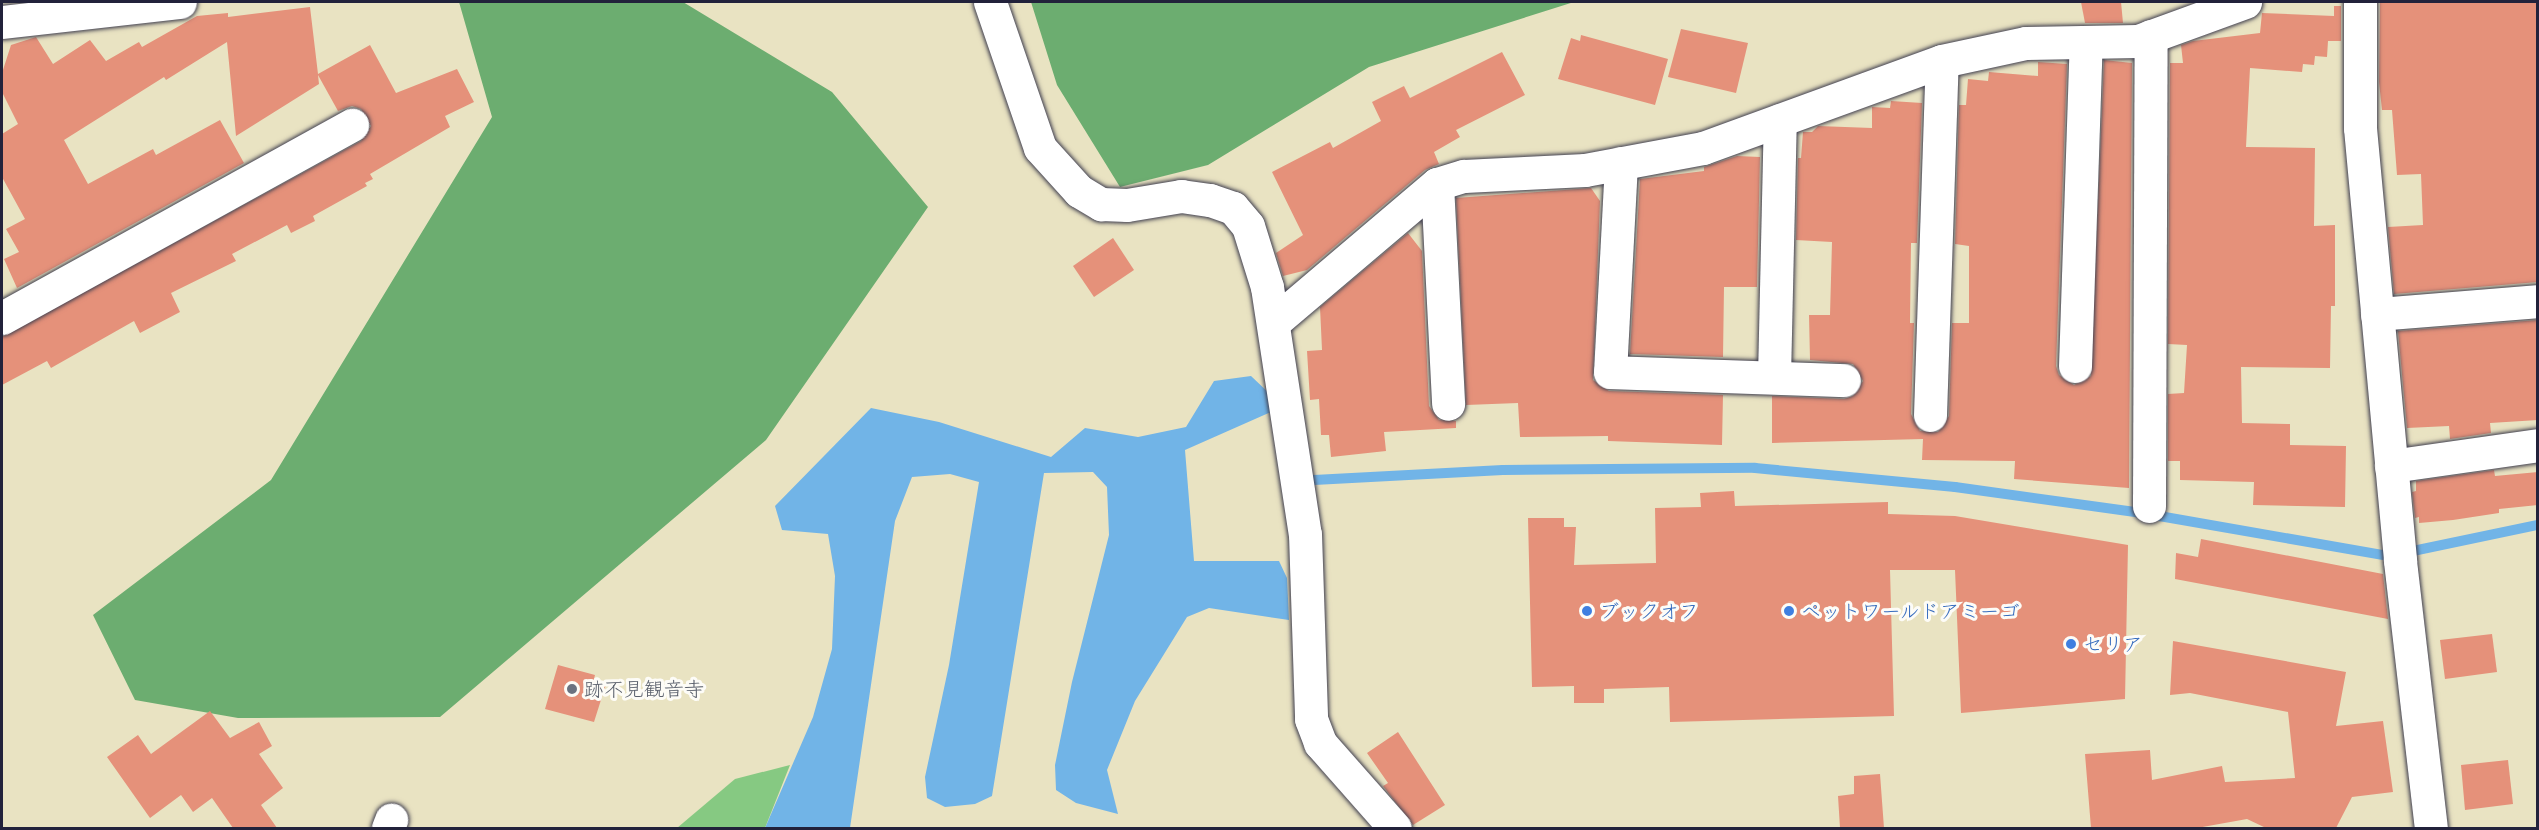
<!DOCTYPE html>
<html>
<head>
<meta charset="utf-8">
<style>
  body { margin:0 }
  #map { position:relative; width:2539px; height:830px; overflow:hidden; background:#e9e3c2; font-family:Pangolin,"Klee One",sans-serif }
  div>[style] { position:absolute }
  .green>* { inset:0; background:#86c982 }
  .forest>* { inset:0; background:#6cad70 }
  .water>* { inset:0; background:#71b4e7 }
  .stream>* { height:10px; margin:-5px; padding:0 5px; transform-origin:5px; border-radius:5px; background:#71b4e7 }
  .building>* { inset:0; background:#e5917a }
  .roads { filter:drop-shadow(0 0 2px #403f4f) drop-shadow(0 0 2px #403f4f) }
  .minor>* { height:33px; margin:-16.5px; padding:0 16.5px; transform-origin:16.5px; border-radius:16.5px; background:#fff }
  .dots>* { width:16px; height:16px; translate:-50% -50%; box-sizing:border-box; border:3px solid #fdfcf7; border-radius:50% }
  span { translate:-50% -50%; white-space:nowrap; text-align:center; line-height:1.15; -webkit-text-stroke:6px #fdfcf7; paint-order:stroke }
  .shop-label { font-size:20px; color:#366cbe }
  .left { translate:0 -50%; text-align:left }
  .worship-label { font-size:20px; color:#5b616d }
  .frame { position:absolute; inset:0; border:3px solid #22223b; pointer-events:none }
</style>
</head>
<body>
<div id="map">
  <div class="green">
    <div style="clip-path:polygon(790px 765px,765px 828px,677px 828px,735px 779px)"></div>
  </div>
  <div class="forest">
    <div style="clip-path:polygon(459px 2px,683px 2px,832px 92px,928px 207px,766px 440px,440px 717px,238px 718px,135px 700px,93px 615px,271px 480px,492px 117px)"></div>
    <div style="clip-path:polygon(1031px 2px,1574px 2px,1369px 67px,1208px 165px,1120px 187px,1057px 85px)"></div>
  </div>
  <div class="water">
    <div style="clip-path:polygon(1251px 376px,1271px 395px,1273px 411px,1185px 450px,1194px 561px,1279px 561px,1287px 578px,1289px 620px,1209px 608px,1187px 617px,1135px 701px,1107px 770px,1118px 814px,1076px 803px,1056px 790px,1055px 765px,1072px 682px,1109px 535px,1107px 487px,1093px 472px,1044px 473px,992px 796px,975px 804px,945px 807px,927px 798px,925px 777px,949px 665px,979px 482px,950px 474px,912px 477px,895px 521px,850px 828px,765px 828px,813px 717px,832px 649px,835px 576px,828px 534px,782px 530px,775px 506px,871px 408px,939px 422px,1051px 457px,1085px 428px,1138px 437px,1186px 427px,1214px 381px)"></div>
  </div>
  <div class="stream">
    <div style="left:1314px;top:480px;width:189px;rotate:-3deg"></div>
    <div style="left:1503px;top:470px;width:252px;rotate:-0.5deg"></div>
    <div style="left:1755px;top:468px;width:201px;rotate:5.4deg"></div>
    <div style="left:1955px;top:487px;width:189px;rotate:7.9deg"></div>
    <div style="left:2142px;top:513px;width:251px;rotate:9.9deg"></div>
    <div style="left:2389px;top:556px;width:152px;rotate:-11.8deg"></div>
  </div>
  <div class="building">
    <div style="clip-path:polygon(2081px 2px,2121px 2px,2123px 23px,2085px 23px)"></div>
    <div style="clip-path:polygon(2380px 2px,2538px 2px,2538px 282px,2394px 294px,2388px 227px,2423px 225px,2421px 174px,2397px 175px,2392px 110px,2382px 110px,2379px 82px)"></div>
    <div style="clip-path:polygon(2334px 6px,2341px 6px,2341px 41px,2328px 41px,2327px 57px,2315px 56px,2314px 65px,2303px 64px,2302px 72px,2250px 68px,2246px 147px,2315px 148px,2314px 226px,2335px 225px,2335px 306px,2331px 306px,2330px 368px,2241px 367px,2242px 423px,2290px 424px,2290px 445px,2346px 446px,2345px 507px,2253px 505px,2254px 482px,2180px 480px,2180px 461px,2168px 461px,2168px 394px,2184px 393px,2187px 345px,2168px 344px,2170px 63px,2183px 63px,2181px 45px,2193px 41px,2260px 33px,2262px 13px,2334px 16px)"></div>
    <div style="clip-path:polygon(310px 7px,318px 74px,370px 45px,396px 93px,457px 69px,474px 102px,445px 116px,450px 127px,370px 174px,373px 179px,365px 183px,367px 186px,313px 216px,315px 221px,291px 233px,287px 225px,232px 254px,236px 261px,171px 293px,180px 312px,140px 333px,134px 321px,51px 368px,47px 361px,2px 385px,2px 337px,361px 141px,371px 126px,361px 109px,352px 106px,338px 111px,318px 75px,319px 84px,236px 136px,227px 42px,166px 80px,164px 77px,64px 140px,88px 184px,153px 149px,156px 155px,220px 120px,244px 163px,17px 288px,4px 259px,19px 252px,6px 229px,25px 219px,2px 177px,2px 134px,18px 124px,2px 92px,2px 73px,11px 45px,36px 37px,53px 64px,90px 40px,106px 61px,139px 42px,142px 47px,197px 16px,228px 13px,228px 17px)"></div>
    <div style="clip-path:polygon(1681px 29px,1748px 43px,1736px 93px,1668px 77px)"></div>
    <div style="clip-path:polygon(1581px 35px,1668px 59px,1655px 105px,1558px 79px,1571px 38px,1580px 41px)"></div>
    <div style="clip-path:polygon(1502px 52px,1525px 95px,1456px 130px,1460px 137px,1434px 152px,1439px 164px,1425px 170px,1307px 270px,1283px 276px,1276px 253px,1303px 235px,1272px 172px,1330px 142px,1333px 148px,1381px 121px,1372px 102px,1404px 86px,1410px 98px)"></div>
    <div style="clip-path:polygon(2104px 60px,2132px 63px,2129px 488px,2014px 479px,2015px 461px,1922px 460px,1923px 439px,1772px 443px,1772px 396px,1844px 399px,1853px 396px,1863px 381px,1853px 364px,1810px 360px,1809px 315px,1830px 315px,1832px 242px,1796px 240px,1798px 158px,1801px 158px,1803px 132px,1812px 132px,1818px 126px,1872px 128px,1872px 107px,1890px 108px,1891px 101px,1922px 103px,1917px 243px,1911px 243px,1910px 323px,1914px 323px,1911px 414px,1920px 431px,1938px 432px,1949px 416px,1952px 323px,1969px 323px,1969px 246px,1955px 244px,1959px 105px,1966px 105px,1968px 79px,1988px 81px,1989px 72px,2038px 76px,2038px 62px,2067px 64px,2056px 366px,2059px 375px,2074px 385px,2091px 376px)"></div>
    <div style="clip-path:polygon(1737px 156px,1760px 157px,1757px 287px,1724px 287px,1723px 357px,1630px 354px,1640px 179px,1704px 171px,1704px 167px)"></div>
    <div style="clip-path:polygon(1591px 188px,1600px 201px,1593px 380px,1609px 391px,1723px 395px,1722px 445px,1608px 441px,1608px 436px,1520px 437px,1518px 403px,1466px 405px,1456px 198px)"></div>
    <div style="clip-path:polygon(1408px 233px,1422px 251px,1429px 406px,1439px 420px,1456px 421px,1456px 428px,1384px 432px,1386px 451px,1331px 457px,1329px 435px,1321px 435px,1319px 399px,1310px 400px,1307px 351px,1322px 350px,1320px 307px)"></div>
    <div style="clip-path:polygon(1113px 238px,1134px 270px,1094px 297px,1073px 266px)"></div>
    <div style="clip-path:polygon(2538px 320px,2538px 420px,2490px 423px,2491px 433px,2450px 439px,2449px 426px,2407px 428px,2398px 331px)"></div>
    <div style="clip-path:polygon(2494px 470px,2495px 476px,2538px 472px,2538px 505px,2499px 509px,2499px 513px,2453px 520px,2419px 523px,2419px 517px,2415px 518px,2412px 492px,2416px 491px,2416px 481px)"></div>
    <div style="clip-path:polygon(1734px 491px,1735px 506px,1888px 502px,1888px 514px,1955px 516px,2128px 545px,2125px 699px,1961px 713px,1955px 570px,1890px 570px,1894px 716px,1670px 722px,1669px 687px,1604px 689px,1604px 703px,1574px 703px,1574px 686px,1532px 687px,1528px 518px,1564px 518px,1564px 527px,1576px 527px,1574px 565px,1656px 563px,1655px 508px,1701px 507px,1700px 493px)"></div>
    <div style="clip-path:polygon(2201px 539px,2383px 574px,2388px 619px,2175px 579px,2176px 553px,2198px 557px)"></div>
    <div style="clip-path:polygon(2492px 634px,2497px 672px,2445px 679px,2440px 640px)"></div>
    <div style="clip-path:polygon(2173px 641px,2346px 672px,2336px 726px,2383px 721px,2393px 792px,2352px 797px,2336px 828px,2266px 828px,2247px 819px,2197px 828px,2091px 828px,2085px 754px,2150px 750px,2152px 780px,2222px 766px,2225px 782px,2295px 778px,2288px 712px,2190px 693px,2170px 695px)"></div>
    <div style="clip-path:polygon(558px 665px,595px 675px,594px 679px,606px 684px,594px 722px,545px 709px)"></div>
    <div style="clip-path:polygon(210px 711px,230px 738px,259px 722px,272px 746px,259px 754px,283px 788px,261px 805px,277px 828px,233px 828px,212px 798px,193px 812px,181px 795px,150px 818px,107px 757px,138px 735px,151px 754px)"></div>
    <div style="clip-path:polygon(1398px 732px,1445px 805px,1413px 825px,1383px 786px,1388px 783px,1367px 753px)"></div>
    <div style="clip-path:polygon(2508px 760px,2513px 804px,2465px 810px,2461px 765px)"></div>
    <div style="clip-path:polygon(1880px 774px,1884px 828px,1840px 828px,1838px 796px,1854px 794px,1854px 776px)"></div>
  </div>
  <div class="roads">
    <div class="minor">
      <div style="left:990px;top:2px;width:154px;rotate:71.1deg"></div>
      <div style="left:1040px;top:148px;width:58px;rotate:47.8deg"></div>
      <div style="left:1079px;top:191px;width:26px;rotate:31deg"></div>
      <div style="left:1101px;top:204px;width:26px;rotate:2deg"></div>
      <div style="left:1127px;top:205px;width:55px;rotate:-9.5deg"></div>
      <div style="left:1181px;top:196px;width:29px;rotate:8deg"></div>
      <div style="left:1210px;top:200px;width:24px;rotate:19deg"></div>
      <div style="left:1233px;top:208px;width:23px;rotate:50deg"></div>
      <div style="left:1248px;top:226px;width:64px;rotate:72.7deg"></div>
      <div style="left:1267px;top:287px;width:250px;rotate:81.3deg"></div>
      <div style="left:1305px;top:534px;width:185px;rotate:88.1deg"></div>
      <div style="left:1311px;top:719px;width:26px;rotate:69deg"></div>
      <div style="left:1320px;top:743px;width:113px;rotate:48.6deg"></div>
      <div style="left:2360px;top:2px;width:126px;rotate:90deg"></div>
      <div style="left:2360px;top:128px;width:435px;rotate:84.7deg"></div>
      <div style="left:2400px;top:561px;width:269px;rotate:83.4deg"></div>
      <div style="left:2px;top:22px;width:179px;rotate:-6.4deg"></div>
      <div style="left:1621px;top:163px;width:209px;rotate:93deg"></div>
      <div style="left:1610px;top:372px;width:234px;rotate:2deg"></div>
      <div style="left:1437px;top:184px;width:220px;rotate:87.1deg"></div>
      <div style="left:2377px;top:314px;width:162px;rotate:-4.6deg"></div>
      <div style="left:2px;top:318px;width:400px;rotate:-28.9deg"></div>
      <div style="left:1273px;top:323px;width:215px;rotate:-40.3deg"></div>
      <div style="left:1437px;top:184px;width:28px;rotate:-17deg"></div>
      <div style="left:1464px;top:176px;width:121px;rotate:-2.8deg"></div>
      <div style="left:1585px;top:170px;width:120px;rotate:-10.6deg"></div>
      <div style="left:1703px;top:148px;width:254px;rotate:-20deg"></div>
      <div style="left:1942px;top:61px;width:86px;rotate:-12.1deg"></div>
      <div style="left:2026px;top:43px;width:112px;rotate:-1deg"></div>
      <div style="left:2138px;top:41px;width:114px;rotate:-20deg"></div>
      <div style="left:2075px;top:366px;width:324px;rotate:-88.1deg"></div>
      <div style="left:1774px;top:377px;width:257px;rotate:-88.7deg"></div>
      <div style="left:1930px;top:415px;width:354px;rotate:-88.1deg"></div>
      <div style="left:2391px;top:466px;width:148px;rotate:-8.1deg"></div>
      <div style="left:2149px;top:506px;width:470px;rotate:-89.8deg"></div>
      <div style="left:388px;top:828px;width:9px;rotate:-69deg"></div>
    </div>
  </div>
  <div class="dots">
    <div style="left:1587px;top:611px;background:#3f7fe0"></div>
    <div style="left:1789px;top:611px;background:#3f7fe0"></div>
    <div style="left:2071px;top:644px;background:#3f7fe0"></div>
    <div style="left:572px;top:689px;background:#6b7280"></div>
  </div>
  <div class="shop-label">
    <span class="left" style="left:1599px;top:611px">ブックオフ</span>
    <span class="left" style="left:1801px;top:611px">ペットワールドアミーゴ</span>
    <span class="left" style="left:2083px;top:644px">セリア</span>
  </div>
  <div class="worship-label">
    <span class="left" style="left:584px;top:689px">跡不見観音寺</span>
  </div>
  <div class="frame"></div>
</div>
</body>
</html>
